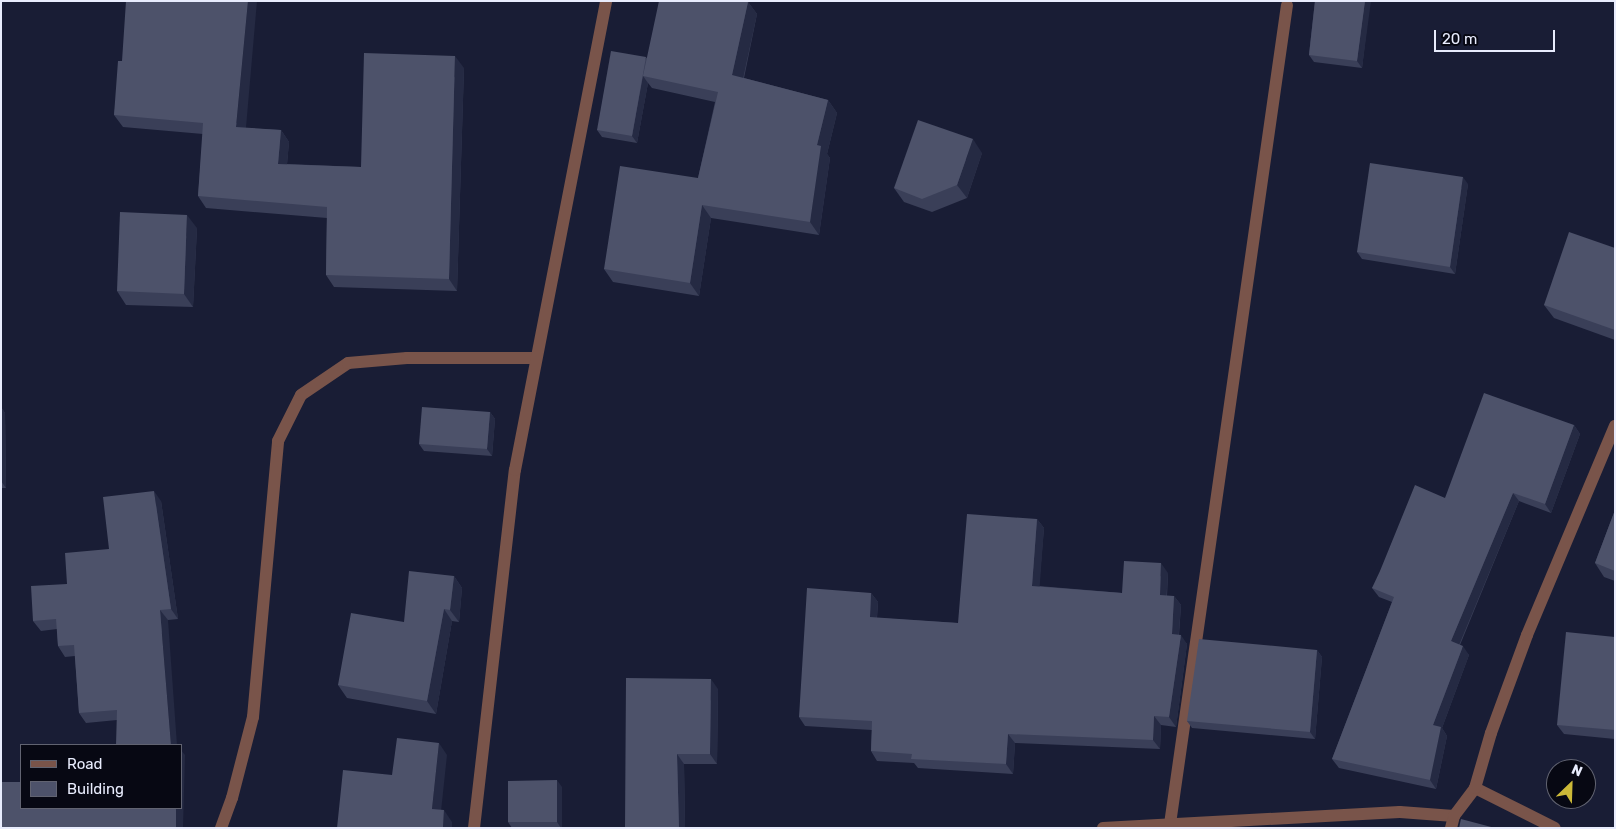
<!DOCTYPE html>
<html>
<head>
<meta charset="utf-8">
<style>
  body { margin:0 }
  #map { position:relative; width:1616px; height:829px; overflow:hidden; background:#191d35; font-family:Rubik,sans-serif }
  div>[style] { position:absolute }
  .minor>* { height:12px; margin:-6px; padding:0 6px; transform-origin:6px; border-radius:6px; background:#79544a }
  .wall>* { inset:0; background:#3a3f58 }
  .shaded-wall>* { inset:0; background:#252a43 }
  .building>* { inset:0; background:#4d526a }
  span { translate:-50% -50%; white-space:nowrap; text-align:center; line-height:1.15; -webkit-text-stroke:4.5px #070813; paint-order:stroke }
  .frame { position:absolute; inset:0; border:2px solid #e8ecfd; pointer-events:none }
  .legend { position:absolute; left:20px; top:744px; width:162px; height:65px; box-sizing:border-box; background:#070813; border:1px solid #616371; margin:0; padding:6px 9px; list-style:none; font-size:15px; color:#e8ecfd }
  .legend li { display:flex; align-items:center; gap:10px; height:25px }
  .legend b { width:25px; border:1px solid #616371 }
  .north { position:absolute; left:1546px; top:759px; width:50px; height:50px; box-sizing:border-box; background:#070813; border:1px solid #616371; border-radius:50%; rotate:24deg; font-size:14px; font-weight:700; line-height:20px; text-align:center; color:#e8ecfd }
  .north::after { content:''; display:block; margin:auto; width:18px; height:22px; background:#ccb938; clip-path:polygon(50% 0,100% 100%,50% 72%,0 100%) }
  .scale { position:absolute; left:1434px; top:30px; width:121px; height:22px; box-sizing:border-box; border:2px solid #e8ecfd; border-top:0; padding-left:6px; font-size:15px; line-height:18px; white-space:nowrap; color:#e8ecfd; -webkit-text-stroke:4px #070813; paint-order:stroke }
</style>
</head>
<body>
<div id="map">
  <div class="minor">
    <div style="left:1475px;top:788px;width:89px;rotate:26.6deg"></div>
    <div style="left:1170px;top:824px;width:827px;rotate:-81.87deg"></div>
    <div style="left:221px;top:828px;width:32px;rotate:-70deg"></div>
    <div style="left:232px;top:798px;width:84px;rotate:-75.5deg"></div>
    <div style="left:253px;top:717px;width:277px;rotate:-84.8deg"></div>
    <div style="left:278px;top:441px;width:51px;rotate:-63.4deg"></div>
    <div style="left:301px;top:395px;width:57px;rotate:-34.2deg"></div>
    <div style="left:348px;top:363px;width:59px;rotate:-4.8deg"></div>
    <div style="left:407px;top:358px;width:129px"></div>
    <div style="left:474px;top:828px;width:360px;rotate:-83.5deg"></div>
    <div style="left:515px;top:470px;width:478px;rotate:-79deg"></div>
    <div style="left:1103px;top:828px;width:297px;rotate:-3.1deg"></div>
    <div style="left:1400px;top:812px;width:54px;rotate:4.2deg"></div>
    <div style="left:1451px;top:828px;width:12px;rotate:-76deg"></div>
    <div style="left:1454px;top:816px;width:35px;rotate:-53deg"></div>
    <div style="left:1475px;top:788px;width:57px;rotate:-73.8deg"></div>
    <div style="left:1491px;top:733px;width:104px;rotate:-69.8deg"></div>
    <div style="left:1527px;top:635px;width:227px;rotate:-67.2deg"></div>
  </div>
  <div class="wall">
    <div style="clip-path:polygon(1315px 1px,1370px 1px,1362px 68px,1314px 62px,1309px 55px)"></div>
    <div style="clip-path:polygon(748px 2px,757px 14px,744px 78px,828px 100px,837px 113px,827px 154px,830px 158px,819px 235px,711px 218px,699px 296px,613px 282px,604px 269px,698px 178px,715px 102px,652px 88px,648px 83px,637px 143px,602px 137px,597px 130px,646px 58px)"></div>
    <div style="clip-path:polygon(122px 61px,246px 128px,281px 130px,289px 142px,287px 164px,361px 167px,464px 68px,457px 291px,334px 287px,326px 275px,327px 218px,206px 208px,198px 196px,203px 134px,123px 127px,114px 115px)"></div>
    <div style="clip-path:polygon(982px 153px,967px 198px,932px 212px,904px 202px,894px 188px)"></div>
    <div style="clip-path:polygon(1468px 184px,1455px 274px,1362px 259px,1357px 252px)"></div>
    <div style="clip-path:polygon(197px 228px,193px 307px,126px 305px,117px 291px)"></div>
    <div style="clip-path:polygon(1615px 248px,1615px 340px,1554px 318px,1544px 305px)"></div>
    <div style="clip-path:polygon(1px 407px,5px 413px,6px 488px,1px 488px)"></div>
    <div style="clip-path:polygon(490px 412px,495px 419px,492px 456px,424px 451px,419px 444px)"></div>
    <div style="clip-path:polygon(1574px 425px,1580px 434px,1551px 513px,1519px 501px,1460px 645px,1469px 655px,1442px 728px,1447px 736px,1436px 789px,1339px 768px,1332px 759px,1392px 602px,1379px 597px,1372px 588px,1445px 498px)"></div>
    <div style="clip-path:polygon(161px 501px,178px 619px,168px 620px,117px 720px,86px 723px,79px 713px,75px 656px,65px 657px,58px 646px,57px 629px,41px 631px,33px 621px,67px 584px,109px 549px)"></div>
    <div style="clip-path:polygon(1615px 510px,1615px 581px,1604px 577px,1595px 563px)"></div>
    <div style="clip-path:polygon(1037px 519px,1044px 528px,1039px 586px,1122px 593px,1168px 573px,1167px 596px,1174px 596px,1181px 605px,1179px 635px,1187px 644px,1176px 727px,1161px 725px,1160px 749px,1015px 743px,1013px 774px,918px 768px,914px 763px,877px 761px,871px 751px,872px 730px,805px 726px,799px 717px,871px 593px,878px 602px,877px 618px,958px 623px)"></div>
    <div style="clip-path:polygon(454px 576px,462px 588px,459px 622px,452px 621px,436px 714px,347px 698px,338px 685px,404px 622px)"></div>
    <div style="clip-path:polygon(1615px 637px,1615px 739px,1564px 734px,1557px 725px)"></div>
    <div style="clip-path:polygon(1317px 650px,1322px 657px,1315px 739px,1192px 728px,1187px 721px)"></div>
    <div style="clip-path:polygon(718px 689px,717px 764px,684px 764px,685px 828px,625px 828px)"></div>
    <div style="clip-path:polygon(562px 787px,562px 828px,512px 828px,508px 822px)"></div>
  </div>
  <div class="shaded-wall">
    <div style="clip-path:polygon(248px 1px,257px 1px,245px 139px,236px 127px)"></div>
    <div style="clip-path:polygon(1365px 1px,1371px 1px,1362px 68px,1357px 61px)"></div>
    <div style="clip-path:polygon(748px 2px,757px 14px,741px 88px,732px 75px)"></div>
    <div style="clip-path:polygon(455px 56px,464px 68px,457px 291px,449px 279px)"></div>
    <div style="clip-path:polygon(643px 76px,648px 83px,637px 143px,632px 136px)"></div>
    <div style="clip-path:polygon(828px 100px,837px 113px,827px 154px,830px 158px,819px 235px,810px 222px,817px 145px)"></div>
    <div style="clip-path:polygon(281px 130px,289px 142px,286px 176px,278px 164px)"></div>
    <div style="clip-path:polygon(973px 139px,982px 153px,967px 198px,957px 185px)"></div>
    <div style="clip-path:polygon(1463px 177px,1468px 184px,1455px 274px,1450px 267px)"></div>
    <div style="clip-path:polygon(702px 205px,711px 218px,699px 296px,690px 283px)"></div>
    <div style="clip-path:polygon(187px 215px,197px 228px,193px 307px,184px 294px)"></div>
    <div style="clip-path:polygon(1px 407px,5px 413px,6px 488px,1px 481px)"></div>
    <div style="clip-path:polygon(490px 412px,495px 419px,492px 456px,487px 449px)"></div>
    <div style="clip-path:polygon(1574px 425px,1580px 434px,1551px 513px,1545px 504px)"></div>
    <div style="clip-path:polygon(154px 491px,161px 501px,178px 619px,171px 609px)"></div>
    <div style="clip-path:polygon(1513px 493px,1519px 501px,1457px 650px,1451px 641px)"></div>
    <div style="clip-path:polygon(1037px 519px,1044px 528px,1039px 595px,1032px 586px)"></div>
    <div style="clip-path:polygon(1161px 563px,1168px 573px,1166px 604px,1160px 595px)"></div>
    <div style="clip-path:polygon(454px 576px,462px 588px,459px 622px,450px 610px)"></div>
    <div style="clip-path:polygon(871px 593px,878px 602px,876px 626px,870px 617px)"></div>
    <div style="clip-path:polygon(1174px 596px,1181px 605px,1178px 643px,1172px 634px)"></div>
    <div style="clip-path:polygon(444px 609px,452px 621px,436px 714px,427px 701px)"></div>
    <div style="clip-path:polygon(160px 610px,168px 620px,177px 745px,171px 745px)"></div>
    <div style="clip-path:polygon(1181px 635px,1187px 644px,1176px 727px,1169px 717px)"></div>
    <div style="clip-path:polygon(1463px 646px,1469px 655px,1442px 728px,1447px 736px,1436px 789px,1430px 780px,1433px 725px)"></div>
    <div style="clip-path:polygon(1317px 650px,1322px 657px,1315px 739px,1310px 732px)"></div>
    <div style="clip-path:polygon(711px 679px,718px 689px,717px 764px,710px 754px)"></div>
    <div style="clip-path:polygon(1154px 716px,1161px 725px,1160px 749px,1153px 740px)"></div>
    <div style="clip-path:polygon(1008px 734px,1015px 743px,1013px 774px,1006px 764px)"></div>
    <div style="clip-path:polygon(439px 743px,447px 755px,440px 821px,432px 809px)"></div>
    <div style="clip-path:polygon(181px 750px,185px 755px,183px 828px,176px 828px,176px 808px,181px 808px)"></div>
    <div style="clip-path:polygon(677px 754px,684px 764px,685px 828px,679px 828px)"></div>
    <div style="clip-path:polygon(557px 780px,562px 787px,562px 828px,561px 828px,557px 822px)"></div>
    <div style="clip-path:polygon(444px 810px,452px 822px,452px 828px,443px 828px)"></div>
  </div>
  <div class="building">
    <div style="clip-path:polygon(126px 1px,248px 1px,236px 127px,281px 130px,278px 164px,361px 167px,364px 53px,455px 56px,449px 279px,326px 275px,327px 207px,198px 196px,203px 123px,114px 115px,118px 61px,122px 61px)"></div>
    <div style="clip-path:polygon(659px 1px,748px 2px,732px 75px,828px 100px,817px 145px,821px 146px,810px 222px,702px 205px,690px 283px,604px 269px,620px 166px,698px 178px,718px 92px,643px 76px)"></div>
    <div style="clip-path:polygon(1315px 1px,1365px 1px,1357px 61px,1309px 55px)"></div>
    <div style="clip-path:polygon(611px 51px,646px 57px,632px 136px,597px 130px)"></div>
    <div style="clip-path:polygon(918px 120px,973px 139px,957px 185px,922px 199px,894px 188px)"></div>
    <div style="clip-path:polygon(1370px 163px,1463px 177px,1450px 267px,1357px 252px)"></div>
    <div style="clip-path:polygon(120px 212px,187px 215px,184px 294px,117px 291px)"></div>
    <div style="clip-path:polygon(1569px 232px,1615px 248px,1615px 330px,1544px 305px)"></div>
    <div style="clip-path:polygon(1484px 393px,1574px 425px,1545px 504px,1513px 493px,1451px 641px,1463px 646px,1433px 725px,1441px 727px,1430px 780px,1332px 759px,1394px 597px,1372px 588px,1380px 571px,1415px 485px,1445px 498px)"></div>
    <div style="clip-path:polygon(422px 407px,490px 412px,487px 449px,419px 444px)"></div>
    <div style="clip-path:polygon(154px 491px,171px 609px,160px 610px,171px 745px,178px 745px,116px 745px,117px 710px,79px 713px,74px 645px,58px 646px,56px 619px,33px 621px,31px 586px,67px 584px,65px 553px,109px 549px,103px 497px)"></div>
    <div style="clip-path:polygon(1615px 510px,1615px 571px,1595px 563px)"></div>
    <div style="clip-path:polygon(967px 514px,1037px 519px,1032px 586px,1122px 593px,1124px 561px,1161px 563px,1160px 595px,1174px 596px,1172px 634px,1181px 635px,1169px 717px,1154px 716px,1153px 740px,1008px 734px,1006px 764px,911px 759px,912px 754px,871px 751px,872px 721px,799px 717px,807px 588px,871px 593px,870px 617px,958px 623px)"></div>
    <div style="clip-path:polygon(409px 571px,454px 576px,450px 610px,444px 609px,427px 701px,338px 685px,351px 613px,404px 622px)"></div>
    <div style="clip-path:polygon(1566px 632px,1615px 637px,1615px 730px,1557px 725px)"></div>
    <div style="clip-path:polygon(1199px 639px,1317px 650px,1310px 732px,1187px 721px)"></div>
    <div style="clip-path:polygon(626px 678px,711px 679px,710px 754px,677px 754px,679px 828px,625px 828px)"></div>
    <div style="clip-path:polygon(397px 738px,439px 743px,432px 809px,444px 810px,443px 828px,337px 828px,343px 770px,392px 775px)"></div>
    <div style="clip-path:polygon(557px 780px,557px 822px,508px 822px,508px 781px)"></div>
    <div style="clip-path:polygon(1px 782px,21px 782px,21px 808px,176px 808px,176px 828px,1px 828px)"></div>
    <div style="clip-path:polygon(1461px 819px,1495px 828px,1459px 828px)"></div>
  </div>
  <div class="frame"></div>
  <ul class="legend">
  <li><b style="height:6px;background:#79544a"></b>Road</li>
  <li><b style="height:14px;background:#4d526a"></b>Building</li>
  </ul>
  <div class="north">N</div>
  <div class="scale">20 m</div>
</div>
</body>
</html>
